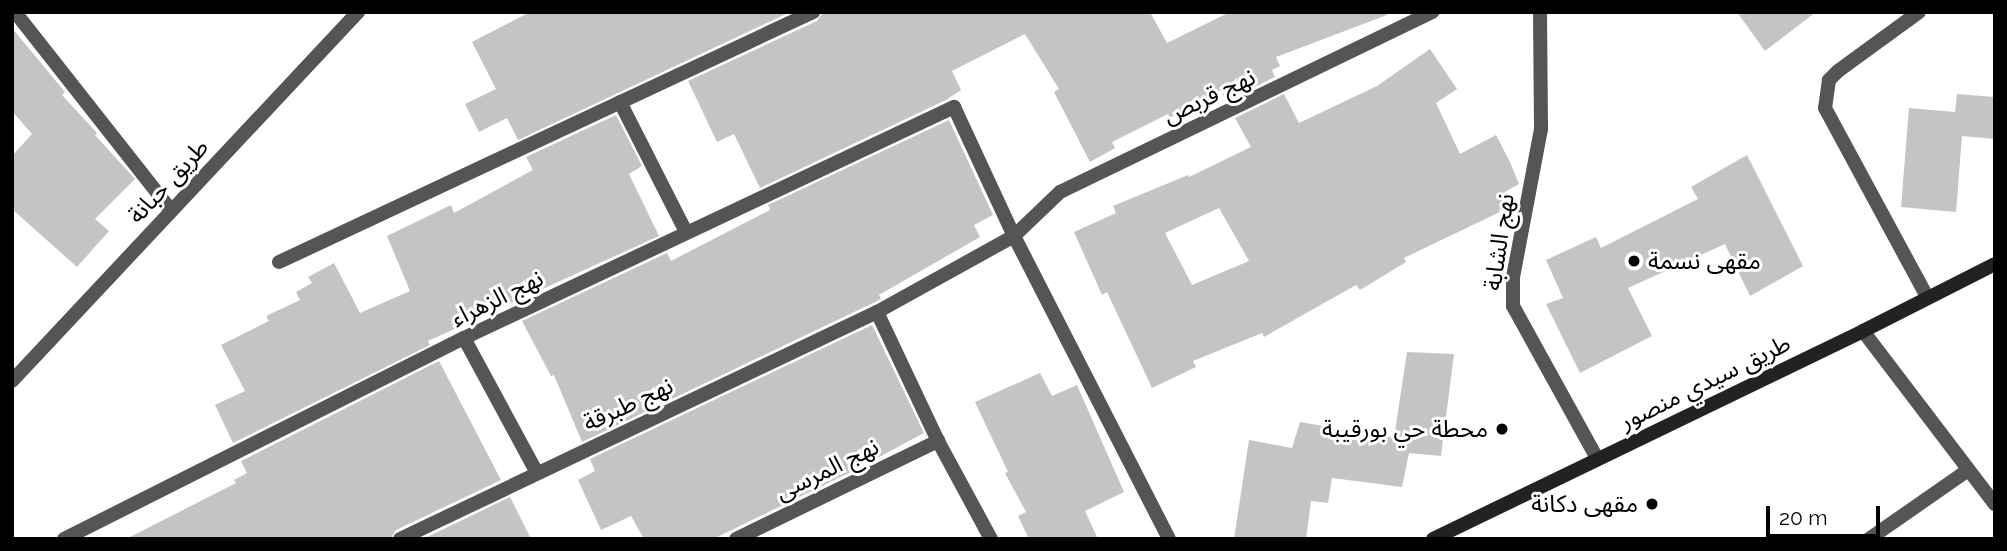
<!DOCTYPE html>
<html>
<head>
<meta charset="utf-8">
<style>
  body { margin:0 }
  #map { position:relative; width:2007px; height:551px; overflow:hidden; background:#fff; font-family:Raleway,"Noto Sans Arabic",sans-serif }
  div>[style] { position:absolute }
  .building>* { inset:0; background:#c4c4c4 }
  .minor>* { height:14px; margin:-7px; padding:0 7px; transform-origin:7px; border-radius:7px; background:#555 }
  .tertiary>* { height:14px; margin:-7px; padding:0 7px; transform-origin:7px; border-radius:7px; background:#555 }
  .secondary>* { height:14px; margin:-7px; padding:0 7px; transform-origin:7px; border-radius:7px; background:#222 }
  .dots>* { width:19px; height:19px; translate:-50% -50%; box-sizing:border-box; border:4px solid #fff; border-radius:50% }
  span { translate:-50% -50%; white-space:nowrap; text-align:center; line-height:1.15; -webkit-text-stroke:6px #fff; paint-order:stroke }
  .street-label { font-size:24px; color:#000 }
  .poi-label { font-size:24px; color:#000 }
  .left { translate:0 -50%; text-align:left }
  .right { translate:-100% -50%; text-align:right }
  .frame { position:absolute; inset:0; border:14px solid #000; pointer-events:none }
  .scale { position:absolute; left:1766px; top:506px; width:114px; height:32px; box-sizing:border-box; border:4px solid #000; border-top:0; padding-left:9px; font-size:21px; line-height:24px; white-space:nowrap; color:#000; -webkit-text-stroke:5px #fff; paint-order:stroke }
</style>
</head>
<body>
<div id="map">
  <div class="building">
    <div style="clip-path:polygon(530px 12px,790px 12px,518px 140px,507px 118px,479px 132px,465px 104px,496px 89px,472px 42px)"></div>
    <div style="clip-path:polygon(823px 12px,1150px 12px,1167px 43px,1230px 12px,1387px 12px,1387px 15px,1276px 57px,1280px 66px,1272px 70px,1275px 77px,1226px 101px,1221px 90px,1170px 118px,1168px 114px,1112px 142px,1115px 148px,1090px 162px,1054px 92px,1059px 89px,1025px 34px,952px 71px,961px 90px,946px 100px,760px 188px,734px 134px,717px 142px,688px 81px,817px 21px)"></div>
    <div style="clip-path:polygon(1737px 12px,1816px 12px,1765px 51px)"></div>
    <div style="clip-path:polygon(12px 28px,65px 92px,62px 95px,97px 133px,95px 135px,135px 179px,95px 219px,109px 231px,77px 267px,12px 209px,12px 156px,32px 134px,12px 111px)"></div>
    <div style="clip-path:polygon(evenodd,1430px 49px,1457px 89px,1436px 103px,1460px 154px,1496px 135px,1510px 162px,1519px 184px,1501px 194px,1508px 208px,1404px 258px,1406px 262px,1360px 290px,1356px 285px,1264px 337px,1262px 333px,1193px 361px,1196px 367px,1152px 388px,1107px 292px,1102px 295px,1074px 232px,1116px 213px,1113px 206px,1188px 175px,1189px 177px,1251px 147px,1235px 118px,1284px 94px,1299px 123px,1377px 86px,1430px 49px,1219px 208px,1249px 261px,1192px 285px,1165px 233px,1219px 208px)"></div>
    <div style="clip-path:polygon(1957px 94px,1995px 97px,1995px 139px,1962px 136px,1956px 212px,1901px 207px,1909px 108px,1955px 112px)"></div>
    <div style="clip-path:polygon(616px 115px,642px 166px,629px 174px,659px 236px,428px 341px,430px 345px,233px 443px,215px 405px,245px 391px,221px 345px,269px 321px,266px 316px,300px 300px,296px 292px,312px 283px,308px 277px,334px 263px,360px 313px,410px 291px,387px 236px,451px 205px,454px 213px,533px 170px,526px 157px)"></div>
    <div style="clip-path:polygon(949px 120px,993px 215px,974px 225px,980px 237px,879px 295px,881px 299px,873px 303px,582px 442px,554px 375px,551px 376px,522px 321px,667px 253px,671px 261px,770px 210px,768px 205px)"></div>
    <div style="clip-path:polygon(1747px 155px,1803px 266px,1750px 296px,1725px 244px,1628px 288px,1652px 336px,1580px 373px,1546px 304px,1563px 298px,1546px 260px,1596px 237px,1601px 248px,1698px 199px,1691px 187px)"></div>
    <div style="clip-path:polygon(872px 325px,924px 433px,853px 471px,713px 539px,644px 539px,631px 516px,601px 530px,578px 480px,595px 471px,590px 459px)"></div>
    <div style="clip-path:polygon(1407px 352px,1454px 354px,1441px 456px,1409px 453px,1402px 487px,1332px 478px,1328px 503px,1311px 501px,1306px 539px,1234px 539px,1249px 440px,1292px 448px,1300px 422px,1394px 438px)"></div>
    <div style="clip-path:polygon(439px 361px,501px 480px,396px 530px,390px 539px,126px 539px,236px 483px,234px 480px,247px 473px,241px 461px)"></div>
    <div style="clip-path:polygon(1040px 373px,1052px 396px,1077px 385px,1124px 492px,1085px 511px,1098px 539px,1029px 539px,1018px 516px,1026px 512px,1005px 473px,1008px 472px,975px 402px)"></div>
    <div style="clip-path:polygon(510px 497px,531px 539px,423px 539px)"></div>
  </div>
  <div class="minor">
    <div style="left:15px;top:12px;width:252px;rotate:51.8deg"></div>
    <div style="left:1540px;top:12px;width:117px;rotate:89.5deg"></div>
    <div style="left:1541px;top:129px;width:151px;rotate:100.7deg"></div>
    <div style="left:1513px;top:277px;width:29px;rotate:90deg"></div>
    <div style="left:1513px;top:306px;width:174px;rotate:61.1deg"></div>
    <div style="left:1919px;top:12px;width:100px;rotate:143.9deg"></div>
    <div style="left:1838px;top:71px;width:13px;rotate:135deg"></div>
    <div style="left:1829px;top:80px;width:28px;rotate:98deg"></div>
    <div style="left:1825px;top:108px;width:215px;rotate:61.6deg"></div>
    <div style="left:620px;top:102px;width:146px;rotate:63.1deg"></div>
    <div style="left:279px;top:262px;width:590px;rotate:-25.09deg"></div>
    <div style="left:877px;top:312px;width:143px;rotate:64.7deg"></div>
    <div style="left:938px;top:441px;width:111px;rotate:61.6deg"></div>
    <div style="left:1863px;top:331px;width:218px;rotate:52.7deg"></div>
    <div style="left:464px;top:338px;width:153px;rotate:61.6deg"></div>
    <div style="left:64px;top:539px;width:448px;rotate:-26.7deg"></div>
    <div style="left:464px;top:338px;width:542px;rotate:-25.24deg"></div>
    <div style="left:954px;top:107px;width:142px;rotate:65.1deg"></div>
    <div style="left:1014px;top:236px;width:340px;rotate:62.9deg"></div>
    <div style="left:400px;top:539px;width:528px;rotate:-25.45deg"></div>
    <div style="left:877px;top:312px;width:157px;rotate:-29deg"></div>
    <div style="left:1014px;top:236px;width:64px;rotate:-43.7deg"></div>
    <div style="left:1060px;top:192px;width:414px;rotate:-25.8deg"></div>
    <div style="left:736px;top:539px;width:225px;rotate:-25.9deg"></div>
    <div style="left:1869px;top:539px;width:119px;rotate:-34.8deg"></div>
  </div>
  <div class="tertiary">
    <div style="left:12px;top:381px;width:506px;rotate:-46.84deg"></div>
  </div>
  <div class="secondary">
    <div style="left:1433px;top:539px;width:478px;rotate:-25.8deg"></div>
    <div style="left:1863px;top:331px;width:148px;rotate:-26.9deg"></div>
  </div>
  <div class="dots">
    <div style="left:1634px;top:261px;background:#000"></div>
    <div style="left:1502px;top:429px;background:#000"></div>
    <div style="left:1652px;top:504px;background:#000"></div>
  </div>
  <div class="street-label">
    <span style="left:1209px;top:96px;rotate:-25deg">نهج قربص</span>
    <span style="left:168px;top:181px;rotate:-47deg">طريق حبانة</span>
    <span style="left:1499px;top:242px;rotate:-82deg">نهج الشابة</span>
    <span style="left:497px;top:298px;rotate:-26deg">نهج الزهراء</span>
    <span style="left:1705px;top:382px;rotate:-26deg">طريق سيدي منصور</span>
    <span style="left:628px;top:404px;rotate:-25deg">نهج طبرقة</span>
    <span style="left:827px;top:469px;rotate:-26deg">نهج المرسى</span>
  </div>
  <div class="poi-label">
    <span class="left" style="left:1648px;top:261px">مقهى نسمة</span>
    <span class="right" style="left:1488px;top:429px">محطة حي بورقيبة</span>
    <span class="right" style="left:1638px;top:504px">مقهى دكانة</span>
  </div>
  <div class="frame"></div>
  <div class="scale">20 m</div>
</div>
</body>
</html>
